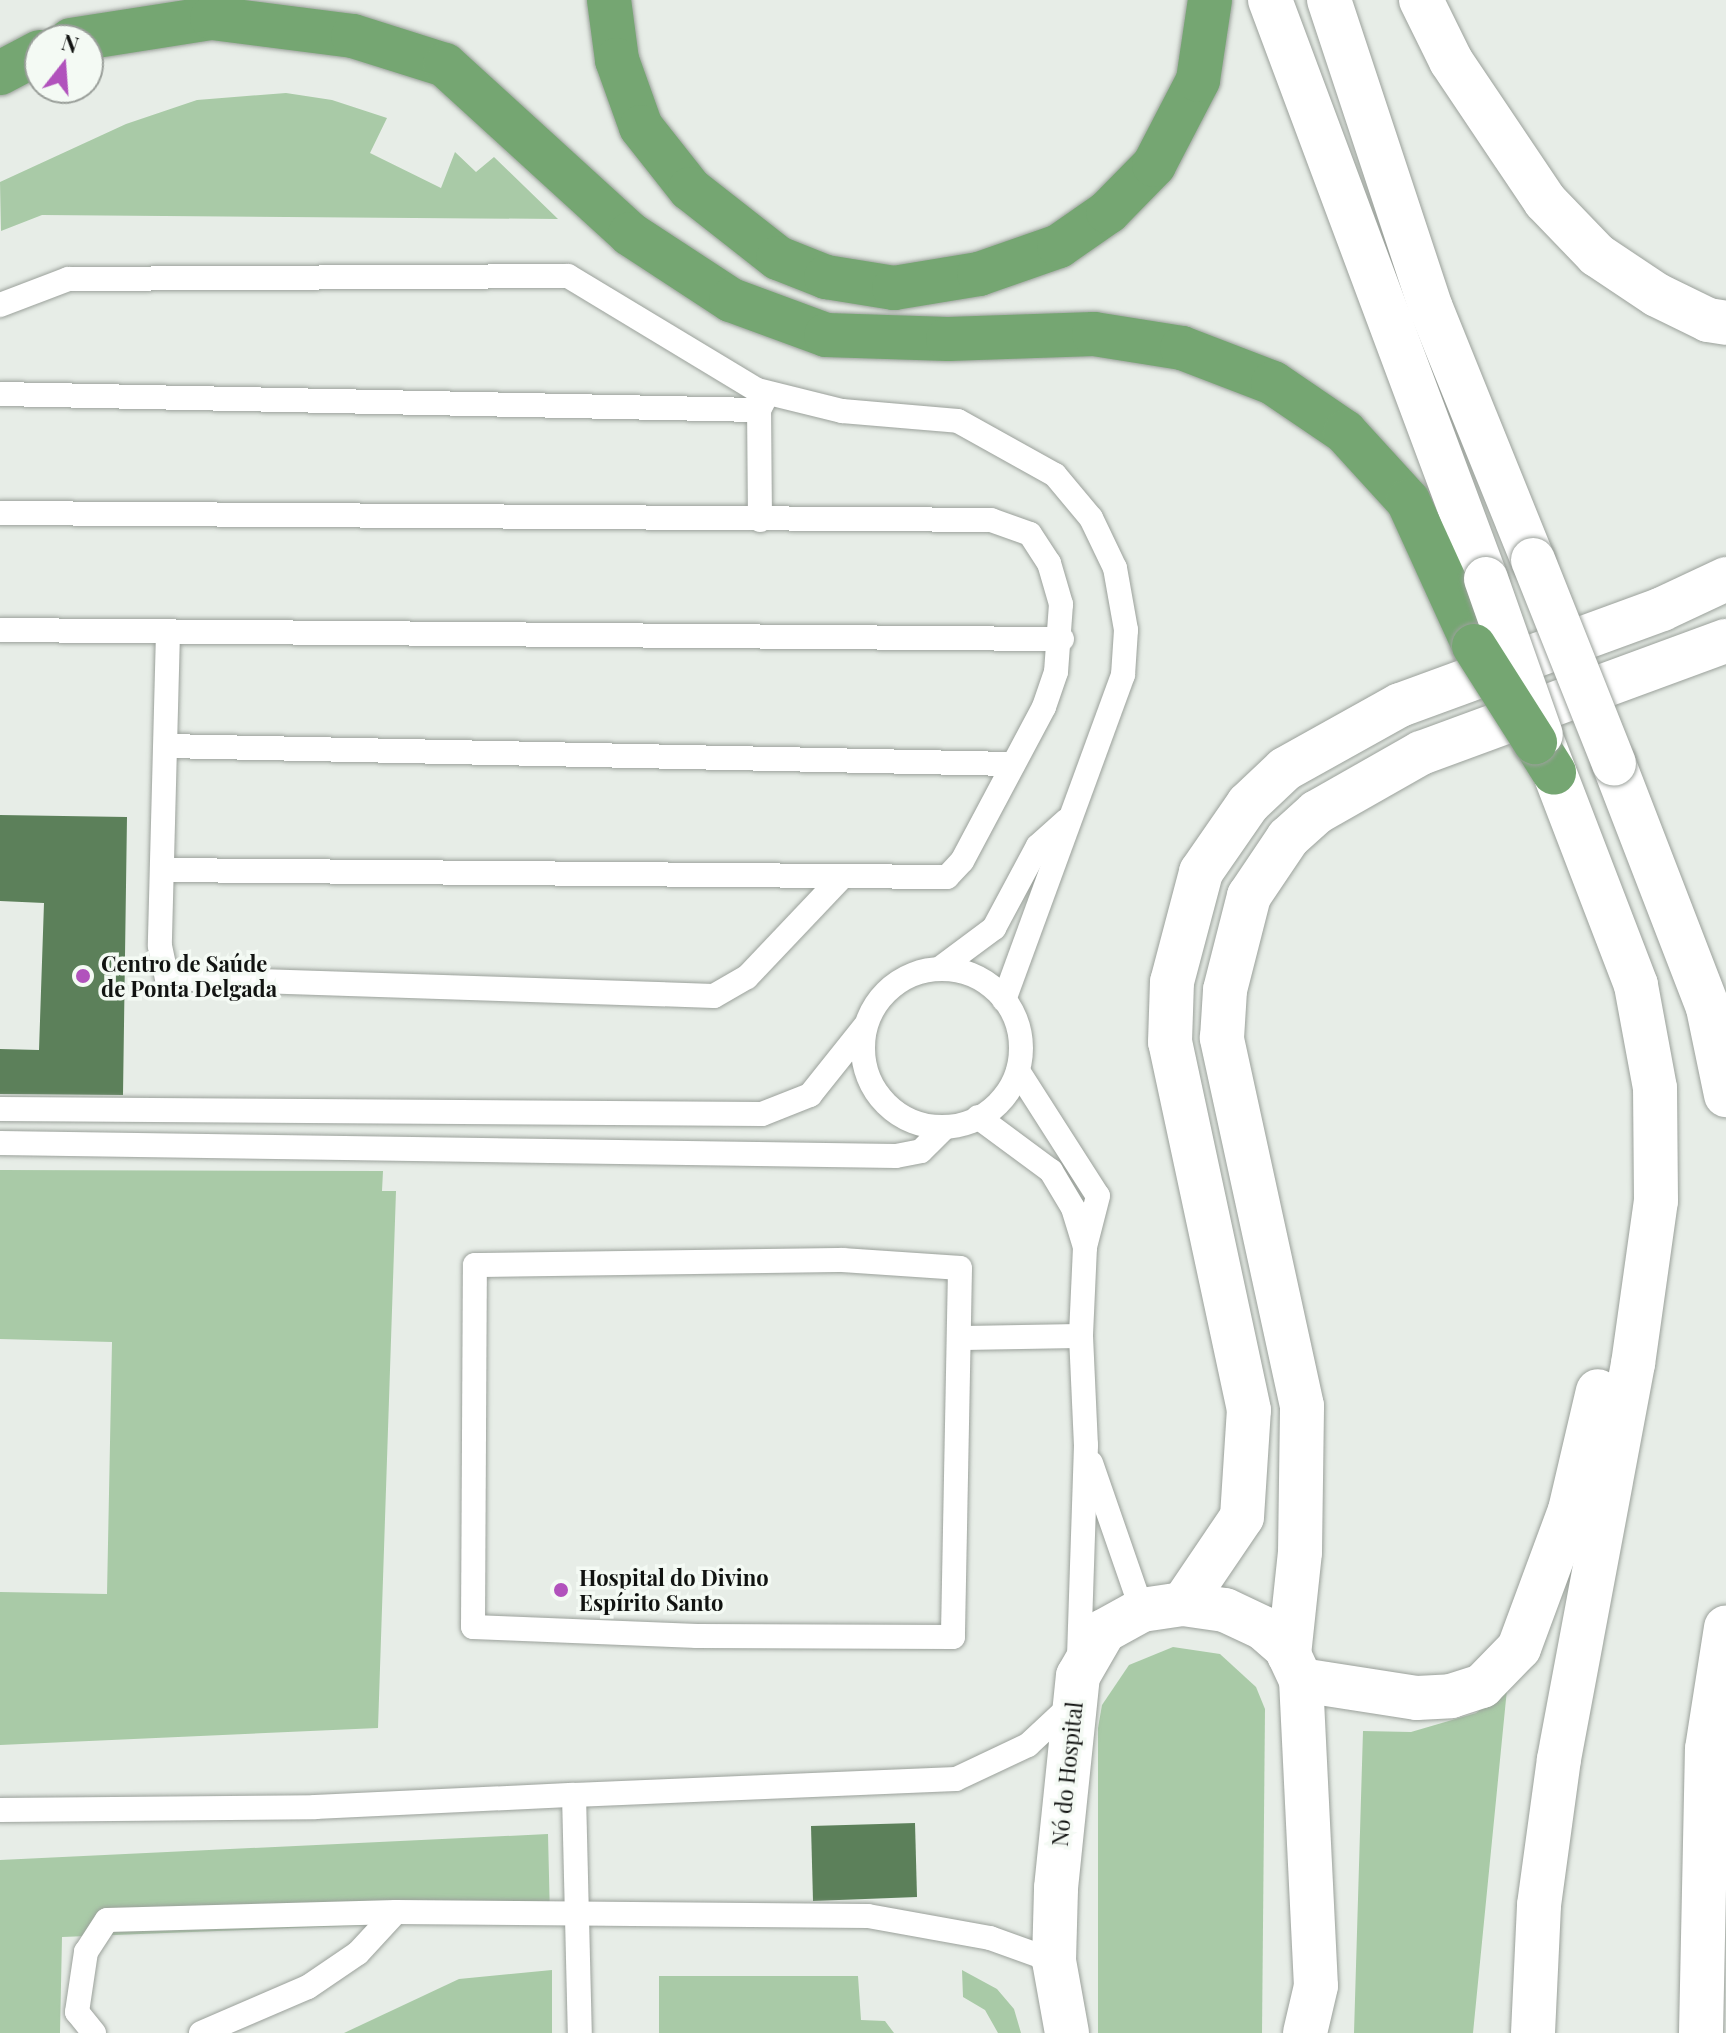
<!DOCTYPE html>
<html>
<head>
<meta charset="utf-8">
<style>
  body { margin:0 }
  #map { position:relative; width:1726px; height:2033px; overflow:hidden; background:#e7ede7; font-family:"Playfair Display",serif }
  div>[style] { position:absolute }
  .green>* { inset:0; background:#a9caa7 }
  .building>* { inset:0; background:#5c805a }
  .roads { filter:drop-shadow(0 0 2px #9ba19b) drop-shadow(0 0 2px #9ba19b) }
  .lane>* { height:24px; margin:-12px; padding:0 12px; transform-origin:12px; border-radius:12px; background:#fff }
  .lane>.ring { margin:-12px; padding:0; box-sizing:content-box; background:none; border:24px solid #fff; border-radius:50% }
  .secondary>* { height:44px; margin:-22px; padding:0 22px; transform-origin:22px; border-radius:22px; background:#fff }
  .highway>* { height:44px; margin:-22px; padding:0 22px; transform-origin:22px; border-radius:22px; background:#75a672 }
  .bridges { filter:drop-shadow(0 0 2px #9ba19b) drop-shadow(0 0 2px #9ba19b) }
  .secondary-bridge>* { height:44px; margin:-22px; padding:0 22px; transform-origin:22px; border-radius:22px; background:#fff }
  .highway-bridge>* { height:44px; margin:-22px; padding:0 22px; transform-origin:22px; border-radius:22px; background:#75a672 }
  .dots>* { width:22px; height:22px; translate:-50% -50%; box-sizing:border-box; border:4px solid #f4faf4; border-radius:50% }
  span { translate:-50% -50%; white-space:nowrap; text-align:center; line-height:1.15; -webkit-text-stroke:7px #f4faf4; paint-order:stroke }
  .poi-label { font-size:22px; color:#111311; font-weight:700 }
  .left { translate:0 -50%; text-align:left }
  .street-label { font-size:22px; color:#111311 }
  .north { position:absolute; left:24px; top:24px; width:80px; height:80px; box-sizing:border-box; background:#f4faf4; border:2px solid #999e99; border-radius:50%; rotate:17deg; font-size:22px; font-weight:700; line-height:32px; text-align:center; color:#111311 }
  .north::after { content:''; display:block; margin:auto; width:28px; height:36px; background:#b152bc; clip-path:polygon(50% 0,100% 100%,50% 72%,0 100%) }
</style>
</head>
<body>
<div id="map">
  <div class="green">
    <div style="clip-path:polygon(286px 93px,332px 100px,387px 118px,370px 153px,441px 188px,455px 152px,476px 172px,494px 157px,558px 219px,42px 215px,1px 231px,0 182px,126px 124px,197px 100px)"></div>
    <div style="clip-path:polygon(0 1170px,383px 1171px,382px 1191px,396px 1191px,378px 1728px,0 1745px,0 1592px,107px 1594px,112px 1342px,0 1339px)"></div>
    <div style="clip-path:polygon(1173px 1647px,1220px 1654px,1256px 1687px,1265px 1709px,1262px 2033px,1098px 2033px,1098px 1728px,1102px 1705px,1129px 1665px)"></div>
    <div style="clip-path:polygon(1507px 1689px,1473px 2033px,1354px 2033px,1363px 1731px,1411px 1732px,1476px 1713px)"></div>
    <div style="clip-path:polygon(548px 1834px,550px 1918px,62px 1937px,60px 2033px,0 2033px,0 1860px)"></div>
    <div style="clip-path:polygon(552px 1970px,552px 2033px,344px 2033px,459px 1979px)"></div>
    <div style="clip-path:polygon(962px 1970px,997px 1989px,1014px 2009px,1021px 2033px,998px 2033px,985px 2010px,963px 1997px)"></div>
    <div style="clip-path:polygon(659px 1976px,858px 1976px,861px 2020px,885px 2021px,894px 2033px,659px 2033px)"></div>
  </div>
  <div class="building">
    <div style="clip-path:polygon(0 815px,127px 817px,123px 1095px,0 1094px,0 1049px,39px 1050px,44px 903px,0 901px)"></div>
    <div style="clip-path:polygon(915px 1823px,917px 1897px,813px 1901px,811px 1826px)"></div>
  </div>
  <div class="roads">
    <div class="lane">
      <div style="left:0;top:305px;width:73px;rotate:-20.9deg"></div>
      <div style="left:68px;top:279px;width:500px;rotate:-0.34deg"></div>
      <div style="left:568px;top:276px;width:221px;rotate:31.1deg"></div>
      <div style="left:757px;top:390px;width:88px;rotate:13.9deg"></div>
      <div style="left:842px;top:411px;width:116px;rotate:4.9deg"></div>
      <div style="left:958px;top:421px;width:111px;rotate:29.1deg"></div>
      <div style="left:1055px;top:475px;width:56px;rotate:50.1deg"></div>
      <div style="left:1091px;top:518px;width:55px;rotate:64.4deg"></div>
      <div style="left:1115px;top:568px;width:63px;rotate:79.9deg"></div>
      <div style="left:1126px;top:630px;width:45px;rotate:93.8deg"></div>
      <div style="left:1123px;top:675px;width:346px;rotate:110.1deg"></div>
      <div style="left:0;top:394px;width:759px;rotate:1.21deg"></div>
      <div style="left:0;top:513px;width:991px;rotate:0.4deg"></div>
      <div style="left:991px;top:520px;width:41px;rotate:19.7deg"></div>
      <div style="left:1030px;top:534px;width:35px;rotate:57deg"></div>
      <div style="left:1049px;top:563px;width:43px;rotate:73.7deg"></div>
      <div style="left:1061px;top:604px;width:68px;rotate:94.2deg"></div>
      <div style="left:1056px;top:672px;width:37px;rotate:109deg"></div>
      <div style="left:1044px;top:707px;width:174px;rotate:118deg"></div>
      <div style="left:962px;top:861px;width:22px;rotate:133deg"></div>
      <div style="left:947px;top:877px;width:785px;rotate:-179.49deg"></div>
      <div style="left:760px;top:520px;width:110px;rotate:-90.5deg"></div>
      <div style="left:759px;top:410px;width:16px;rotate:-63deg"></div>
      <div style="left:0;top:630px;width:1062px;rotate:0.49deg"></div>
      <div style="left:168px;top:632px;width:314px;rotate:91.5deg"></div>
      <div style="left:160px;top:946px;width:33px;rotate:78deg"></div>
      <div style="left:167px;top:978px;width:547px;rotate:1.88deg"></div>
      <div style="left:714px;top:996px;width:38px;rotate:-30deg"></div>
      <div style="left:747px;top:977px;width:138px;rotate:-46.5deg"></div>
      <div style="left:166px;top:746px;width:847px;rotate:1.22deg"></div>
      <div style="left:939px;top:969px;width:69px;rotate:-36.7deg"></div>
      <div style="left:994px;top:928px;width:93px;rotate:-61.8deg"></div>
      <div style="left:1038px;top:846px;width:38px;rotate:-42deg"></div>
      <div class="ring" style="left:863px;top:969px;width:134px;height:134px"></div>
      <div style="left:1018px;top:1071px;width:148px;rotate:57.4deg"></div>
      <div style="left:1098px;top:1196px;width:53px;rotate:104.3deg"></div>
      <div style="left:1085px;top:1247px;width:89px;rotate:92.6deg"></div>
      <div style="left:0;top:1109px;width:762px;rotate:0.38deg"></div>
      <div style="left:762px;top:1114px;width:52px;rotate:-21.6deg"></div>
      <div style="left:810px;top:1095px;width:88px;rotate:-51.4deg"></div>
      <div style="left:978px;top:1117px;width:91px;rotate:36.5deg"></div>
      <div style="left:1051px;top:1171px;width:43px;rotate:59.3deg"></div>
      <div style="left:1073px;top:1208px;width:41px;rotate:72.9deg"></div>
      <div style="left:0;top:1143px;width:896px;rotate:0.83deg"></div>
      <div style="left:896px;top:1156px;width:25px;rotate:-11deg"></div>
      <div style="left:921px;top:1151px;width:33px;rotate:-45deg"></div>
      <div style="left:843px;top:1260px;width:117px;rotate:3.9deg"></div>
      <div style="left:960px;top:1268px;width:369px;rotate:91.1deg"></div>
      <div style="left:953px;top:1637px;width:256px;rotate:-179.8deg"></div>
      <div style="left:697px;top:1636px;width:224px;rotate:-177.7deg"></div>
      <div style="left:473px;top:1627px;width:362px;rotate:-89.7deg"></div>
      <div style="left:475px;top:1265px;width:368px;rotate:-0.8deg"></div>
      <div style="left:962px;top:1338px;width:119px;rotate:-1deg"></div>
      <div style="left:1081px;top:1336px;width:109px;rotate:87.4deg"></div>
      <div style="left:1086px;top:1445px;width:214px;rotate:91.9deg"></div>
      <div style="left:1091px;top:1463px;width:156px;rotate:70.9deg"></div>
      <div style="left:574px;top:1795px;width:382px;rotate:-2.4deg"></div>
      <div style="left:956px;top:1779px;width:80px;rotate:-25.3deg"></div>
      <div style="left:1028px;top:1745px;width:62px;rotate:-43deg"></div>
      <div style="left:0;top:1810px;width:315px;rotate:-0.5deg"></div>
      <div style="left:315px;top:1807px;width:259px;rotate:-2.7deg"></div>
      <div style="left:574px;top:1795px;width:238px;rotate:88.6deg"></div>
      <div style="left:94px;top:2033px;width:27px;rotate:-129deg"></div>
      <div style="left:77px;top:2012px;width:61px;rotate:-81.5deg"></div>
      <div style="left:86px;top:1952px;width:38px;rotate:-57deg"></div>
      <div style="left:107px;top:1920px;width:289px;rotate:-1.6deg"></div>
      <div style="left:396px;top:1912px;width:472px;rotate:0.5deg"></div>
      <div style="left:868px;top:1916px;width:124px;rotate:10.2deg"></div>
      <div style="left:990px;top:1938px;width:68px;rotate:19.8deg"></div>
      <div style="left:201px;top:2033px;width:116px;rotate:-23.3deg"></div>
      <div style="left:308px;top:1987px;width:60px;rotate:-34.2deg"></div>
      <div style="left:358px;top:1953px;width:56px;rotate:-47.2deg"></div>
    </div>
    <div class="secondary">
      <div style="left:1270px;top:0;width:618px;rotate:69.54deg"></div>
      <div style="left:1329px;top:0;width:324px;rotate:71.7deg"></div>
      <div style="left:1431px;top:308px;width:272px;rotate:68deg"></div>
      <div style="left:1421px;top:0;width:68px;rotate:63.8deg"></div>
      <div style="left:1451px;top:61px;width:169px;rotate:56.1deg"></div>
      <div style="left:1545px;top:201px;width:75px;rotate:46.1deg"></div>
      <div style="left:1597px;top:255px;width:72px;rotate:33.7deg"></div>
      <div style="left:1657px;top:295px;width:57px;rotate:26.1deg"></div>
      <div style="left:1708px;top:320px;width:18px;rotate:9deg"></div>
      <div style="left:1614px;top:764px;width:261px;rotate:68.9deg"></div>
      <div style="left:1708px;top:1008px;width:89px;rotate:78.3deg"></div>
      <div style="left:1183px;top:1604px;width:105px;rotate:-55.9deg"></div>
      <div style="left:1242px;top:1517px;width:107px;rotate:-86.3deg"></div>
      <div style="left:1249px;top:1410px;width:376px;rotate:-102.1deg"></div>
      <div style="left:1170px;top:1042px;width:60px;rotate:-88.1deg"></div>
      <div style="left:1172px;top:982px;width:114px;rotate:-75.2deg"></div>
      <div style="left:1201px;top:872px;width:83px;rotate:-55.3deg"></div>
      <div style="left:1248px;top:804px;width:51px;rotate:-43.4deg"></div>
      <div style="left:1285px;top:769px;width:132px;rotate:-29.1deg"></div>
      <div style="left:1400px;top:705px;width:279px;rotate:-20.1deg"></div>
      <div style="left:1662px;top:609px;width:71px;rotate:-25.1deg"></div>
      <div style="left:1289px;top:1655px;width:104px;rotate:-83.9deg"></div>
      <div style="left:1300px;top:1552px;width:146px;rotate:-89.2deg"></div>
      <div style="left:1302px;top:1406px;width:377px;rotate:-102.3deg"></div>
      <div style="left:1222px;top:1038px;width:48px;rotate:-86.4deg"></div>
      <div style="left:1225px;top:990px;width:97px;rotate:-75.7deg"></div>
      <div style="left:1249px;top:896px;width:70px;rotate:-56.1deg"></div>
      <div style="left:1288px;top:838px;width:39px;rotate:-42deg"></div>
      <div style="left:1317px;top:812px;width:120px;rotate:-29.6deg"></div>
      <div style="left:1421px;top:753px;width:325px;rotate:-20.2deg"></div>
      <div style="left:1301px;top:1680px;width:117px;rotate:8.8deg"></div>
      <div style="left:1417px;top:1698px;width:34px;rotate:-3deg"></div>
      <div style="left:1451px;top:1696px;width:33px;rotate:-18deg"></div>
      <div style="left:1482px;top:1686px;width:53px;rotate:-45.8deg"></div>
      <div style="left:1519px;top:1648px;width:147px;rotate:-69.7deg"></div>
      <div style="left:1570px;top:1510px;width:122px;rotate:-76.8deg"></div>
      <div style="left:1067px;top:2033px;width:73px;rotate:-100.2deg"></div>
      <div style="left:1054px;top:1961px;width:73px;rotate:-88.4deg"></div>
      <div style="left:1056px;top:1888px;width:213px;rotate:-84.1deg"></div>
      <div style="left:1078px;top:1676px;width:52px;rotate:-60deg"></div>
      <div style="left:1104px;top:1631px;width:43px;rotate:-28.9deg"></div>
      <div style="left:1142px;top:1610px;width:41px;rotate:-8.3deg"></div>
      <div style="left:1183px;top:1604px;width:42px;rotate:8.1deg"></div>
      <div style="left:1225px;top:1610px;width:42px;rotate:25.3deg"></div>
      <div style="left:1263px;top:1628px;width:30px;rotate:41deg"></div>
      <div style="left:1286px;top:1648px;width:35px;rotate:65deg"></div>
      <div style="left:1301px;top:1680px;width:306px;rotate:87.2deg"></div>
      <div style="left:1316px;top:1986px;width:48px;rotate:103.2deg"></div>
      <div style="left:1533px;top:2033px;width:128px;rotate:-87.3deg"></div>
      <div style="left:1539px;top:1905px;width:147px;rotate:-82.2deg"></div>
      <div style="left:1559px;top:1759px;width:402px;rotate:-79.4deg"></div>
      <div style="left:1633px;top:1364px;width:165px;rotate:-82deg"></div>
      <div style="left:1656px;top:1201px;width:113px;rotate:-90.5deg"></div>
      <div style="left:1655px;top:1088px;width:105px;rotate:-100.5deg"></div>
      <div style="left:1636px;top:985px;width:262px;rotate:-111deg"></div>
      <div style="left:1701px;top:2033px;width:284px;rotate:-88.8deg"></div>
      <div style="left:1707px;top:1749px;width:123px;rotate:-81.1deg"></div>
    </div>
    <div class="highway">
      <div style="left:609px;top:0;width:61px;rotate:82.4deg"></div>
      <div style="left:617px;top:60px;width:71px;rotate:70.3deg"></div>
      <div style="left:641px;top:127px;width:79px;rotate:51.7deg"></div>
      <div style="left:690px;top:189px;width:112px;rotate:38.1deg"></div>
      <div style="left:778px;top:258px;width:52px;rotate:21.6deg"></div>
      <div style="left:826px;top:277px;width:69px;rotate:9.2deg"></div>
      <div style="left:894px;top:288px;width:86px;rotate:-9.4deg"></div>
      <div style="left:979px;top:274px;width:85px;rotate:-19.3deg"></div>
      <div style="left:1059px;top:246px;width:60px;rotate:-34.8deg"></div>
      <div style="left:1108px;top:212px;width:66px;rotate:-45.6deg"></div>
      <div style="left:1154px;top:165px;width:96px;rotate:-62.6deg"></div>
      <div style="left:1198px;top:80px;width:81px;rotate:-81.5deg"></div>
      <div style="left:71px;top:40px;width:143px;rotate:-8.9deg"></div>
      <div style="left:212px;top:18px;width:142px;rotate:7.3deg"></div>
      <div style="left:353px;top:36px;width:96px;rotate:17.5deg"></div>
      <div style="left:445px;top:65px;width:251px;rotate:42.4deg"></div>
      <div style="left:630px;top:234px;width:121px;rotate:33.2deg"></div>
      <div style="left:731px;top:300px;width:101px;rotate:20.2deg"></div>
      <div style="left:826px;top:335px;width:122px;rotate:1.9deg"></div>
      <div style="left:948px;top:339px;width:146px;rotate:-2deg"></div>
      <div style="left:1094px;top:334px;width:89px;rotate:9deg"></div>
      <div style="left:1182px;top:348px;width:97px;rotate:21deg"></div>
      <div style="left:1273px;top:383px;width:87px;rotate:34.2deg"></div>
      <div style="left:1345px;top:432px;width:93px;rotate:47.6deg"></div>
      <div style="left:1408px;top:501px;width:159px;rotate:65.5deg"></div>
      <div style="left:0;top:73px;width:45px;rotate:-27.7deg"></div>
      <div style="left:1535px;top:742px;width:36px;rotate:58deg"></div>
    </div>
  </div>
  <div class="bridges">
    <div class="secondary-bridge">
      <div style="left:1533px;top:560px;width:219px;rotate:68.3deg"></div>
      <div style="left:1486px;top:579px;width:165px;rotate:70.6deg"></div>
    </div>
    <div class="highway-bridge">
      <div style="left:1474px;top:646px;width:114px;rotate:57.6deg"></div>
    </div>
  </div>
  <div class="dots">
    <div style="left:83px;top:976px;background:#b152bc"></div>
    <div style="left:561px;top:1590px;background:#b152bc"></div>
  </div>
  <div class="poi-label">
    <span class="left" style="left:101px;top:976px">Centro de Saúde<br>de Ponta Delgada</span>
    <span class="left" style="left:579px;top:1590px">Hospital do Divino<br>Espírito Santo</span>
  </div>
  <div class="street-label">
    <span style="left:1067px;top:1774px;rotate:-84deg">Nó do Hospital</span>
  </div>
  <div class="north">N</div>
</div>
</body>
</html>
